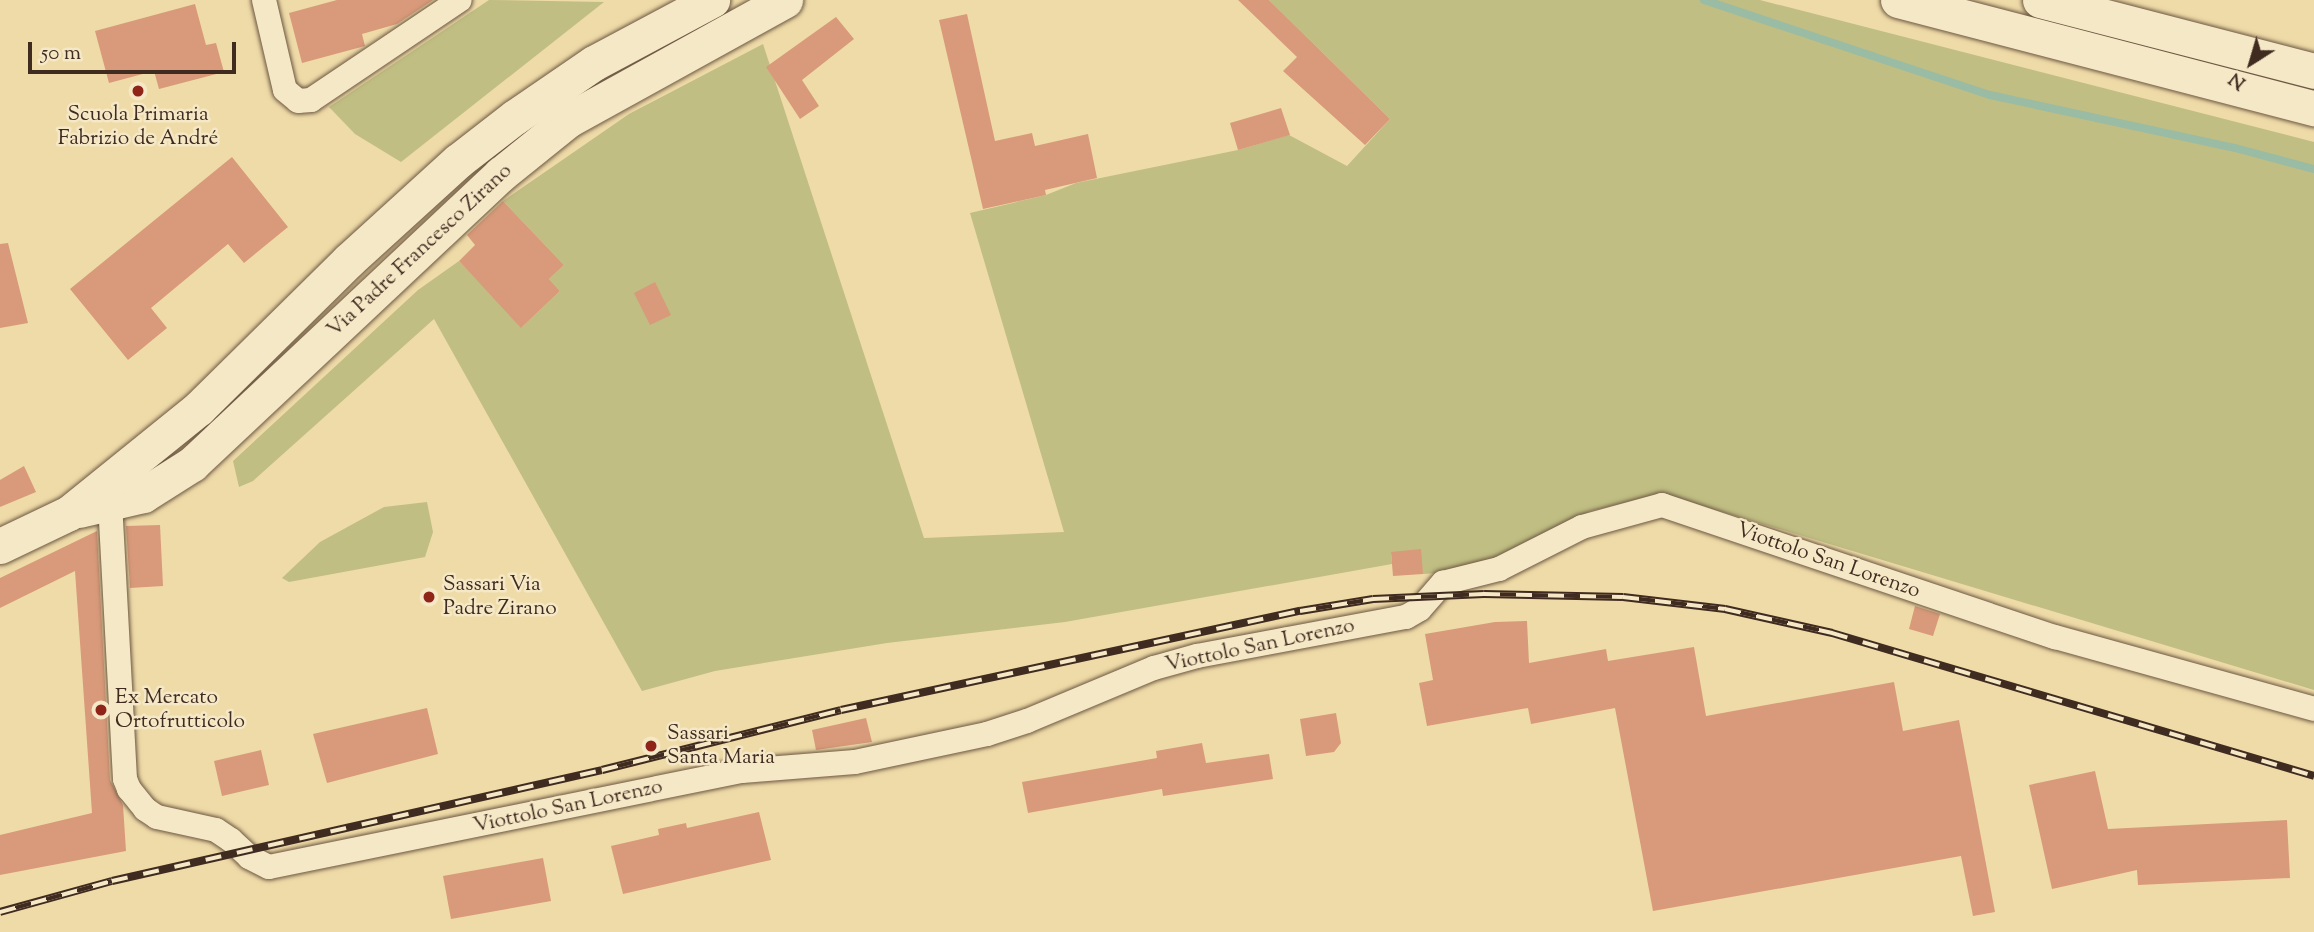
<!DOCTYPE html>
<html>
<head>
<meta charset="utf-8">
<style>
  body { margin:0 }
  #map { position:relative; width:2314px; height:932px; overflow:hidden; background:#efdba8; font-family:"Sorts Mill Goudy",serif }
  div>[style] { position:absolute }
  .green>* { inset:0; background:#c0be83 }
  .stream>* { height:8px; margin:-4px; padding:0 4px; transform-origin:4px; border-radius:4px; background:#9abba4 }
  .building>* { inset:0; background:#d89a7a }
  .roads { filter:drop-shadow(0 0 2px #6c5742) drop-shadow(0 0 2px #6c5742) }
  .minor>* { height:24px; margin:-12px; padding:0 12px; transform-origin:12px; border-radius:12px; background:#f5e8c6 }
  .secondary>* { height:35px; margin:-17.5px; padding:0 17.5px; transform-origin:17.5px; border-radius:17.5px; background:#f5e8c6 }
  .rail>* { height:8px; margin-top:-4px; transform-origin:0; background:repeating-linear-gradient(90deg,#f5e8c6 0 16px,#402b20 0 32px); box-sizing:border-box; border-block:2px solid #402b20 }
  .dots>* { width:19px; height:19px; translate:-50% -50%; box-sizing:border-box; border:4px solid #f5e8c6; border-radius:50% }
  span { translate:-50% -50%; white-space:nowrap; text-align:center; line-height:1.15; -webkit-text-stroke:5px #f5e8c6; paint-order:stroke }
  .poi-label { font-size:21px; color:#402b20 }
  .left { translate:0 -50%; text-align:left }
  .street-label { font-size:21px; color:#402b20 }
  .north { position:absolute; left:2216px; top:28px; width:70px; height:70px; -webkit-text-stroke:5px #f5e8c6; paint-order:stroke; rotate:217deg; font-size:19px; font-weight:700; line-height:28px; text-align:center; color:#402b20 }
  .north::after { content:''; display:block; margin:auto; width:24px; height:32px; background:#402b20; clip-path:polygon(50% 0,100% 100%,50% 72%,0 100%) }
  .scale { position:absolute; left:28px; top:42px; width:208px; height:32px; box-sizing:border-box; border:4px solid #402b20; border-top:0; padding-left:9px; font-size:21px; line-height:24px; white-space:nowrap; color:#402b20; -webkit-text-stroke:5px #f5e8c6; paint-order:stroke }
</style>
</head>
<body>
<div id="map">
  <div class="green">
    <div style="clip-path:polygon(489px 0,604px 2px,401px 162px,355px 134px,329px 107px)"></div>
    <div style="clip-path:polygon(1269px 0,1760px 0,2314px 142px,2314px 690px,1663px 494px,1590px 511px,1499px 569px,1423px 574px,1391px 553px,1392px 564px,1065px 622px,887px 643px,715px 671px,642px 691px,434px 319px,253px 481px,239px 487px,233px 461px,418px 290px,459px 261px,522px 327px,560px 291px,549px 279px,564px 265px,503px 201px,629px 114px,763px 44px,924px 538px,1064px 532px,970px 213px,1046px 195px,1076px 183px,1238px 150px,1289px 135px,1347px 166px,1390px 119px)"></div>
    <div style="clip-path:polygon(427px 502px,433px 532px,425px 557px,289px 582px,282px 578px,320px 542px,384px 507px)"></div>
  </div>
  <div class="stream">
    <div style="left:1704px;top:0;width:301px;rotate:18.4deg"></div>
    <div style="left:1990px;top:95px;width:251px;rotate:12.2deg"></div>
    <div style="left:2235px;top:148px;width:82px;rotate:14.9deg"></div>
  </div>
  <div class="building">
    <div style="clip-path:polygon(337px 0,433px 0,397px 24px,362px 34px,365px 46px,302px 63px,289px 13px)"></div>
    <div style="clip-path:polygon(1238px 0,1269px 0,1390px 119px,1365px 145px,1283px 71px,1297px 57px)"></div>
    <div style="clip-path:polygon(195px 4px,206px 45px,216px 43px,224px 72px,159px 89px,154px 71px,109px 83px,95px 31px)"></div>
    <div style="clip-path:polygon(967px 14px,995px 141px,1032px 133px,1035px 146px,1088px 134px,1097px 178px,1045px 190px,1046px 195px,983px 209px,939px 20px)"></div>
    <div style="clip-path:polygon(836px 17px,854px 39px,802px 80px,819px 106px,800px 119px,766px 67px)"></div>
    <div style="clip-path:polygon(1281px 108px,1290px 135px,1238px 150px,1230px 123px)"></div>
    <div style="clip-path:polygon(232px 157px,288px 227px,244px 263px,228px 244px,151px 308px,167px 328px,128px 360px,70px 289px)"></div>
    <div style="clip-path:polygon(503px 201px,564px 265px,549px 279px,560px 291px,521px 328px,459px 261px,475px 245px,467px 235px)"></div>
    <div style="clip-path:polygon(8px 243px,28px 323px,0 328px,0 244px)"></div>
    <div style="clip-path:polygon(655px 282px,671px 315px,650px 325px,634px 293px)"></div>
    <div style="clip-path:polygon(24px 466px,36px 492px,0 507px,0 480px)"></div>
    <div style="clip-path:polygon(160px 525px,163px 586px,130px 588px,126px 526px)"></div>
    <div style="clip-path:polygon(97px 531px,110px 780px,123px 805px,126px 851px,0 875px,0 835px,92px 813px,75px 571px,0 608px,0 578px)"></div>
    <div style="clip-path:polygon(1421px 549px,1423px 574px,1393px 576px,1391px 552px)"></div>
    <div style="clip-path:polygon(1915px 606px,1940px 614px,1933px 636px,1909px 629px)"></div>
    <div style="clip-path:polygon(1527px 621px,1529px 663px,1606px 649px,1608px 661px,1694px 647px,1706px 716px,1894px 682px,1903px 731px,1959px 720px,1995px 912px,1973px 916px,1961px 856px,1653px 911px,1615px 708px,1531px 724px,1528px 708px,1427px 726px,1419px 683px,1433px 680px,1425px 634px,1495px 622px)"></div>
    <div style="clip-path:polygon(427px 708px,438px 754px,327px 783px,313px 734px)"></div>
    <div style="clip-path:polygon(1336px 713px,1341px 743px,1334px 752px,1306px 756px,1300px 719px)"></div>
    <div style="clip-path:polygon(866px 718px,872px 742px,816px 750px,812px 730px)"></div>
    <div style="clip-path:polygon(1202px 743px,1206px 763px,1269px 754px,1273px 779px,1163px 796px,1162px 789px,1028px 813px,1022px 782px,1157px 758px,1156px 751px)"></div>
    <div style="clip-path:polygon(261px 750px,269px 785px,222px 796px,214px 761px)"></div>
    <div style="clip-path:polygon(2095px 771px,2108px 829px,2287px 820px,2290px 878px,2138px 885px,2137px 870px,2052px 889px,2029px 785px)"></div>
    <div style="clip-path:polygon(759px 812px,771px 860px,623px 894px,611px 846px,659px 835px,658px 829px,686px 823px,687px 828px)"></div>
    <div style="clip-path:polygon(543px 858px,551px 901px,451px 919px,443px 876px)"></div>
  </div>
  <div class="roads">
    <div class="minor">
      <div style="left:264px;top:0;width:92px;rotate:76.9deg"></div>
      <div style="left:285px;top:90px;width:17px;rotate:40deg"></div>
      <div style="left:298px;top:101px;width:13px;rotate:-4deg"></div>
      <div style="left:311px;top:100px;width:179px;rotate:-33.9deg"></div>
      <div style="left:110px;top:502px;width:277px;rotate:86.9deg"></div>
      <div style="left:125px;top:779px;width:11px;rotate:68deg"></div>
      <div style="left:129px;top:789px;width:26px;rotate:51deg"></div>
      <div style="left:145px;top:809px;width:14px;rotate:34deg"></div>
      <div style="left:157px;top:817px;width:60px;rotate:12.4deg"></div>
      <div style="left:216px;top:830px;width:18px;rotate:34deg"></div>
      <div style="left:231px;top:840px;width:25px;rotate:43deg"></div>
      <div style="left:249px;top:857px;width:22px;rotate:27deg"></div>
      <div style="left:269px;top:867px;width:483px;rotate:-11.5deg"></div>
      <div style="left:742px;top:771px;width:113px;rotate:-4.6deg"></div>
      <div style="left:855px;top:762px;width:135px;rotate:-12deg"></div>
      <div style="left:987px;top:734px;width:42px;rotate:-18deg"></div>
      <div style="left:1027px;top:721px;width:138px;rotate:-22.7deg"></div>
      <div style="left:1154px;top:668px;width:45px;rotate:-15.6deg"></div>
      <div style="left:1197px;top:656px;width:213px;rotate:-10.6deg"></div>
      <div style="left:1406px;top:617px;width:16px;rotate:-30deg"></div>
      <div style="left:1420px;top:609px;width:35px;rotate:-49deg"></div>
      <div style="left:1443px;top:583px;width:58px;rotate:-14deg"></div>
      <div style="left:1499px;top:569px;width:93px;rotate:-26.8deg"></div>
      <div style="left:1582px;top:527px;width:83px;rotate:-15.4deg"></div>
      <div style="left:1662px;top:505px;width:415px;rotate:18.6deg"></div>
      <div style="left:2055px;top:637px;width:269px;rotate:15.5deg"></div>
    </div>
    <div class="secondary">
      <div style="left:1898px;top:0;width:430px;rotate:14.6deg"></div>
      <div style="left:2040px;top:0;width:283px;rotate:14.5deg"></div>
      <div style="left:79px;top:510px;width:66px;rotate:-13.2deg"></div>
      <div style="left:143px;top:495px;width:58px;rotate:-32.3deg"></div>
      <div style="left:192px;top:464px;width:424px;rotate:-43.2deg"></div>
      <div style="left:501px;top:174px;width:86px;rotate:-38.9deg"></div>
      <div style="left:568px;top:120px;width:248px;rotate:-28.9deg"></div>
      <div style="left:0;top:546px;width:76px;rotate:-25.6deg"></div>
      <div style="left:69px;top:513px;width:167px;rotate:-38.9deg"></div>
      <div style="left:199px;top:408px;width:209px;rotate:-44.6deg"></div>
      <div style="left:348px;top:261px;width:149px;rotate:-42.3deg"></div>
      <div style="left:458px;top:161px;width:72px;rotate:-37.7deg"></div>
      <div style="left:515px;top:117px;width:96px;rotate:-34.4deg"></div>
      <div style="left:594px;top:63px;width:134px;rotate:-28.1deg"></div>
    </div>
  </div>
  <div class="rail">
    <div style="left:0;top:912px;width:116px;rotate:-15.5deg"></div>
    <div style="left:112px;top:881px;width:502px;rotate:-12.76deg"></div>
    <div style="left:602px;top:770px;width:246px;rotate:-14.1deg"></div>
    <div style="left:841px;top:710px;width:470px;rotate:-12.2deg"></div>
    <div style="left:1300px;top:611px;width:74px;rotate:-9.3deg"></div>
    <div style="left:1373px;top:599px;width:111px;rotate:-2.6deg"></div>
    <div style="left:1484px;top:594px;width:139px;rotate:1.2deg"></div>
    <div style="left:1623px;top:597px;width:103px;rotate:6.7deg"></div>
    <div style="left:1725px;top:609px;width:110px;rotate:12.6deg"></div>
    <div style="left:1832px;top:633px;width:503px;rotate:16.52deg"></div>
  </div>
  <div class="dots">
    <div style="left:138px;top:91px;background:#8f2418"></div>
    <div style="left:429px;top:597px;background:#8f2418"></div>
    <div style="left:101px;top:710px;background:#8f2418"></div>
    <div style="left:651px;top:746px;background:#8f2418"></div>
  </div>
  <div class="poi-label">
    <span style="left:138px;top:127px">Scuola Primaria<br>Fabrizio de André</span>
    <span class="left" style="left:443px;top:597px">Sassari Via<br>Padre Zirano</span>
    <span class="left" style="left:115px;top:710px">Ex Mercato<br>Ortofrutticolo</span>
    <span class="left" style="left:667px;top:746px">Sassari<br>Santa Maria</span>
  </div>
  <div class="street-label">
    <span style="left:420px;top:251px;rotate:-43deg">Via Padre Francesco Zirano</span>
    <span style="left:1828px;top:561px;rotate:19deg">Viottolo San Lorenzo</span>
    <span style="left:1260px;top:646px;rotate:-12deg">Viottolo San Lorenzo</span>
    <span style="left:568px;top:807px;rotate:-12deg">Viottolo San Lorenzo</span>
  </div>
  <div class="north">N</div>
  <div class="scale">50 m</div>
</div>
</body>
</html>
